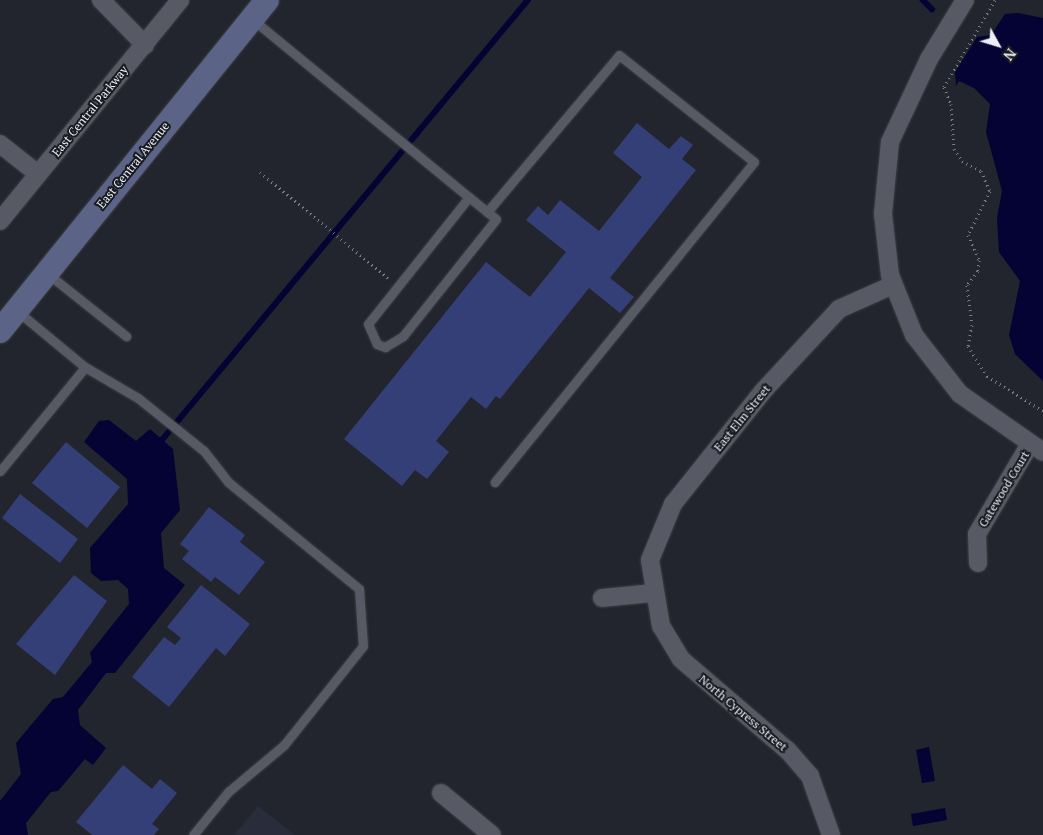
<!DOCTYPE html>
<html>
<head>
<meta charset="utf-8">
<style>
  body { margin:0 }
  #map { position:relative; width:1043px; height:835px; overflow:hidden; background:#22252d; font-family:"PT Serif",serif }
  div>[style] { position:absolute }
  .built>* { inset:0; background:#292d3b }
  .water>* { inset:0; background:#050234 }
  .stream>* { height:5.5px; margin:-2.75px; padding:0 2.75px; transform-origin:2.75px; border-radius:2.75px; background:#050234 }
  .building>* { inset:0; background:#333f76 }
  .path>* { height:3px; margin-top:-1.5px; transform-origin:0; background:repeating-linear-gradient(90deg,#7b7d84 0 1px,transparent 0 5px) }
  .roads { filter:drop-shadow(0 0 1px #3e4046) drop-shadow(0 0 1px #3e4046) }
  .service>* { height:9px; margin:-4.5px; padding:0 4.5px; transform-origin:4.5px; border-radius:4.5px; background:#575a64 }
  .minor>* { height:18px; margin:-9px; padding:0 9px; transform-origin:9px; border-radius:9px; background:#575a64 }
  .secondary>* { height:24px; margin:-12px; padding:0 12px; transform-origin:12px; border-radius:12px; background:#5b6387 }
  span { translate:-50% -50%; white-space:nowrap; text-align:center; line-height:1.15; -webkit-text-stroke:4px #191b23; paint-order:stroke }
  .street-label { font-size:12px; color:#edeff4 }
  .north { position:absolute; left:973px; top:20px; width:50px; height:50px; -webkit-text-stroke:4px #191b23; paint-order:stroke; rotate:129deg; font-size:14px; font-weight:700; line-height:20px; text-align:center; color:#edeff4 }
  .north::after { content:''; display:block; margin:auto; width:18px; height:22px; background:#edeff4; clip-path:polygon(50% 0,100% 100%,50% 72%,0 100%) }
</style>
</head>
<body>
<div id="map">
  <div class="built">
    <div style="clip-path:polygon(258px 806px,295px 835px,234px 835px)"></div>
  </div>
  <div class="water">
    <div style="clip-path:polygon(1018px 13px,1043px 18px,1043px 381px,1015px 354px,1009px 335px,1020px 281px,999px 252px,997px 218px,1002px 191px,986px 132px,990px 104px,974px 88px,959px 81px,956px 86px,955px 72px,977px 37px,991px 35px,1005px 14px)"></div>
    <div style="clip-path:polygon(109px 420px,136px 441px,150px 429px,173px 449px,180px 510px,161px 533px,164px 568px,185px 585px,115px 673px,106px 673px,78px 710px,80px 725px,106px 748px,93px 765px,85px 759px,58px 791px,51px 792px,26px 823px,28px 835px,0 835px,0 801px,21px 774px,16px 743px,53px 699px,63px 697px,92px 662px,90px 653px,129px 604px,128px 589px,118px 580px,101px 581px,91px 573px,90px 548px,128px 504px,127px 479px,84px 442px,99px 421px)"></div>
    <div style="clip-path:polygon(929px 747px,935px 781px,922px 783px,916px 750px)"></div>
    <div style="clip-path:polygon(945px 808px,947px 820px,913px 826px,911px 814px)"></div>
  </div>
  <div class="stream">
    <div style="left:923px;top:0;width:13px;rotate:45deg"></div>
    <div style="left:162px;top:440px;width:572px;rotate:-50.25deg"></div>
  </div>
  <div class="building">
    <div style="clip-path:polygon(637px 123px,669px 149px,681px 136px,693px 145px,682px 159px,696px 170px,610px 278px,634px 297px,620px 313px,589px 288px,500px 399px,496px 396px,486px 409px,471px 397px,436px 441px,449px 452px,427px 479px,415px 470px,402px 486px,344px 439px,486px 262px,530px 297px,566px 252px,526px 220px,538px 206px,548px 215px,560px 200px,599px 231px,642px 177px,613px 153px)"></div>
    <div style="clip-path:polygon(66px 442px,120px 487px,87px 528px,32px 483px)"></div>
    <div style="clip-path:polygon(20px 494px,78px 539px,60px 563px,2px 518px)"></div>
    <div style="clip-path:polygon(209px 507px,245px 535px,240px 542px,265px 562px,239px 595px,215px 577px,211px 582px,182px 559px,189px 551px,180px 544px)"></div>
    <div style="clip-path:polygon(74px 575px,107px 601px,55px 675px,16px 644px)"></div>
    <div style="clip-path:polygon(201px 585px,250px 624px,225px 656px,216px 648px,169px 707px,132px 677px,164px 637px,175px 645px,181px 638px,167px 627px)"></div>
    <div style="clip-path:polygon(123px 765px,152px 789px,160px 779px,177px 793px,152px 824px,159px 829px,154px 835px,92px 835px,76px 822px)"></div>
  </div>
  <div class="path">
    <div style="left:995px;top:0;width:101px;rotate:120.4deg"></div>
    <div style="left:944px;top:87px;width:18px;rotate:68deg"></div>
    <div style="left:951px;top:104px;width:45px;rotate:86.2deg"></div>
    <div style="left:954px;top:149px;width:14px;rotate:56deg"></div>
    <div style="left:962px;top:161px;width:21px;rotate:28deg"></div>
    <div style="left:981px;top:171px;width:22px;rotate:66deg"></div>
    <div style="left:990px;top:191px;width:49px;rotate:116.6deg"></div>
    <div style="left:968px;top:235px;width:27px;rotate:66deg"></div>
    <div style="left:979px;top:260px;width:11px;rotate:95deg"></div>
    <div style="left:978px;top:271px;width:18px;rotate:128deg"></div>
    <div style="left:967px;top:285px;width:40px;rotate:82.9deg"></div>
    <div style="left:972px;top:325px;width:21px;rotate:101deg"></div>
    <div style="left:968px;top:346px;width:36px;rotate:58deg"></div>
    <div style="left:987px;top:376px;width:66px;rotate:32deg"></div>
    <div style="left:260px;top:172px;width:166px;rotate:39.6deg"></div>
  </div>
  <div class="roads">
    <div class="service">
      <div style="left:252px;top:19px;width:281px;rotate:39.4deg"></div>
      <div style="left:469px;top:197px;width:162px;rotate:128.5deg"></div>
      <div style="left:368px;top:324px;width:22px;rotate:66deg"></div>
      <div style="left:377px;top:344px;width:9px;rotate:21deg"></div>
      <div style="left:385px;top:347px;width:21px;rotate:-31deg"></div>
      <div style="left:403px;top:336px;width:149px;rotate:-51.5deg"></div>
      <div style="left:496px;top:219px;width:35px;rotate:-141deg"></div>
      <div style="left:487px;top:212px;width:205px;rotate:-49.9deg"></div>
      <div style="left:619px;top:55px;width:172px;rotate:38.4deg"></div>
      <div style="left:754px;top:162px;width:412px;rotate:129deg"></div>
      <div style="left:48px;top:274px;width:100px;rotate:38.5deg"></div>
      <div style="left:16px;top:310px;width:89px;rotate:39.6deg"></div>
      <div style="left:85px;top:367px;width:61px;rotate:30.3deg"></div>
      <div style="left:138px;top:398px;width:85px;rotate:38.8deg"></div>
      <div style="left:204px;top:451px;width:39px;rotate:52deg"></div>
      <div style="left:228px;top:482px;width:169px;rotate:39.2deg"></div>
      <div style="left:359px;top:589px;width:57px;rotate:86deg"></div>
      <div style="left:363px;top:646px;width:127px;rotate:128.6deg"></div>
      <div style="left:284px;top:745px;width:73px;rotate:140deg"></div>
      <div style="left:228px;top:792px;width:55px;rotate:129.1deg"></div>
      <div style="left:0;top:471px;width:134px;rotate:-50.7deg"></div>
    </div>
    <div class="minor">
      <div style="left:101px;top:0;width:63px;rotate:45.6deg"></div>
      <div style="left:965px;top:0;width:69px;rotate:121.4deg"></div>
      <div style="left:929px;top:59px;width:92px;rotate:115.2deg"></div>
      <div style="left:890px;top:142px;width:72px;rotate:95.6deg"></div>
      <div style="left:883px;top:214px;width:61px;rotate:83.5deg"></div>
      <div style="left:890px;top:275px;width:65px;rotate:68.2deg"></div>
      <div style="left:914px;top:335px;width:75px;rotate:52.1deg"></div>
      <div style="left:960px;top:394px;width:101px;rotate:34.9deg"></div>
      <div style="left:0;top:144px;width:48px;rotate:38.3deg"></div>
      <div style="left:0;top:221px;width:285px;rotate:-50.8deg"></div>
      <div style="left:978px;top:563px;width:29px;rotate:-92deg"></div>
      <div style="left:977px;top:534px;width:104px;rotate:-59.5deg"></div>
      <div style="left:602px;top:598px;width:51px;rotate:-5.6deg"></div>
      <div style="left:441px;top:793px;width:66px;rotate:39.5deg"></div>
      <div style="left:831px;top:835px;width:63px;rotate:-109.6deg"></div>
      <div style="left:810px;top:776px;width:35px;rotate:-131deg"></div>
      <div style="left:787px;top:750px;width:140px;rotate:-139.4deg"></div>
      <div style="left:681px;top:659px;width:39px;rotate:-121deg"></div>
      <div style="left:661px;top:626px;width:67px;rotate:-99.5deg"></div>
      <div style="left:650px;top:560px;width:61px;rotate:-67.7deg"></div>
      <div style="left:673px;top:504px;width:146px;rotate:-51.4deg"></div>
      <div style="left:764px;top:390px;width:110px;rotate:-47.2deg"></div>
      <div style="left:839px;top:309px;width:59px;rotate:-24deg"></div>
    </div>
    <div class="secondary">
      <div style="left:0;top:331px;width:425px;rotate:-51.1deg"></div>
    </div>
  </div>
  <div class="street-label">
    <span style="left:90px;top:111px;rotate:-51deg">East Central Parkway</span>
    <span style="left:133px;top:165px;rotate:-51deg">East Central Avenue</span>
    <span style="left:742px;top:418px;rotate:-51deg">East Elm Street</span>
    <span style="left:1004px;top:489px;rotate:-59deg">Gatewood Court</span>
    <span style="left:743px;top:713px;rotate:40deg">North Cypress Street</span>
  </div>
  <div class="north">N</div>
</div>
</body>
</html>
